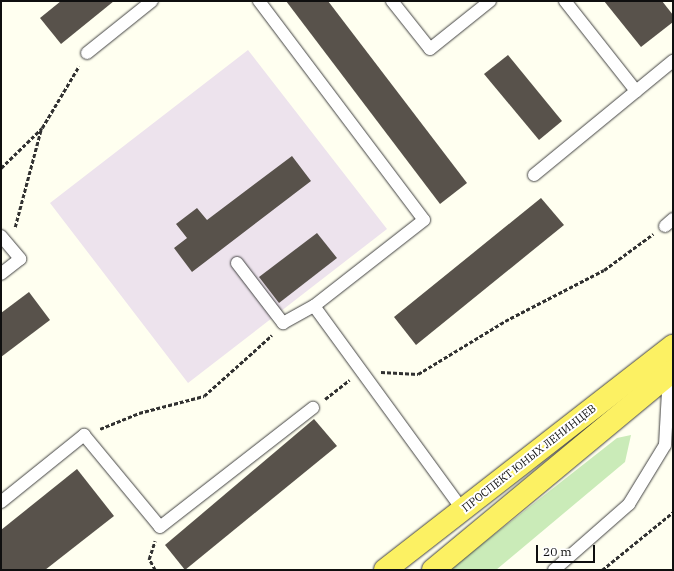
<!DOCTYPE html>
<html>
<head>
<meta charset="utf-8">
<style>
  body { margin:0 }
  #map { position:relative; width:674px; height:571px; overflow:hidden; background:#fffff0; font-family:"IBM Plex Serif",serif }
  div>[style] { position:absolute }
  .industrial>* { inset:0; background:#ede3ed }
  .green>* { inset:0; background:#caebb8 }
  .building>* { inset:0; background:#58524b }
  .path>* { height:2.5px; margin-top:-1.25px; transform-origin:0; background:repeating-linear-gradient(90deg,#313131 0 4px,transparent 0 6px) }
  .roads { filter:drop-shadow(0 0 1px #424242) drop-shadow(0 0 1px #424242) }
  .service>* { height:12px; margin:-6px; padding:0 6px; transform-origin:6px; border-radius:6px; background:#fff }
  .primary>* { height:22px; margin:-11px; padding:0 11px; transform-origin:11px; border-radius:11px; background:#fcf163 }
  span { translate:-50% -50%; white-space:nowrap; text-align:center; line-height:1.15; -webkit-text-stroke:4px #fff; paint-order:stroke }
  .street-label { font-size:11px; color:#0f0f0f }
  .frame { position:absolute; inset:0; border:2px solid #0f0f0f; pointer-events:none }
  .scale { position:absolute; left:536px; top:545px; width:59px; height:18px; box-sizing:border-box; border:2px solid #0f0f0f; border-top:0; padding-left:5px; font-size:12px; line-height:14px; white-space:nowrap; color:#0f0f0f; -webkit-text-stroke:3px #fff; paint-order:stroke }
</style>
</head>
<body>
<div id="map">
  <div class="industrial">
    <div style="clip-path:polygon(248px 50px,387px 229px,188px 383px,50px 203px)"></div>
  </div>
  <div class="green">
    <div style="clip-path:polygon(631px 435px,625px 462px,496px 570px,449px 570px,617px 438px)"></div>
  </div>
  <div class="building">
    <div style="clip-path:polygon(61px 1px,114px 1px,61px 44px,40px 18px)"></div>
    <div style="clip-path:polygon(286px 1px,328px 1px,467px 183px,440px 204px)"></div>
    <div style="clip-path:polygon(604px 1px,662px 1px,673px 15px,673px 22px,641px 47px)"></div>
    <div style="clip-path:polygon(508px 55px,562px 121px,539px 140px,484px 74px)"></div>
    <div style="clip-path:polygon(292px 156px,311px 181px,192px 272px,174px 248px,187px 238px,176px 224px,197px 208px,207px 220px)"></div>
    <div style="clip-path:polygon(541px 198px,564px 225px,416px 345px,394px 317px)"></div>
    <div style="clip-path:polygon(317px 233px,337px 258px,279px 303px,259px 277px)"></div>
    <div style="clip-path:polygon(29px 292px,50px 320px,1px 357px,1px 313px)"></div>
    <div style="clip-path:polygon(314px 419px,337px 446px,185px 570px,165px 545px)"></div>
    <div style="clip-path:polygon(77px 469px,114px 516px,45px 570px,1px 570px,1px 530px)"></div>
  </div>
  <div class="path">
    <div style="left:1px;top:168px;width:57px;rotate:-44.3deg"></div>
    <div style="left:42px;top:128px;width:72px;rotate:-59.2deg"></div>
    <div style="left:15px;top:227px;width:101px;rotate:-75.1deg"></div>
    <div style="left:381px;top:372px;width:37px;rotate:3deg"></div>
    <div style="left:418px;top:374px;width:102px;rotate:-31.3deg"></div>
    <div style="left:505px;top:321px;width:111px;rotate:-27.3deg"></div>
    <div style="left:604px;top:270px;width:61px;rotate:-36.3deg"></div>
    <div style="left:325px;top:399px;width:31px;rotate:-38deg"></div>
    <div style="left:100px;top:429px;width:42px;rotate:-22.3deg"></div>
    <div style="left:139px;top:413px;width:67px;rotate:-14.7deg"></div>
    <div style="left:204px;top:396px;width:91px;rotate:-41.9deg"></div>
    <div style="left:155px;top:570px;width:13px;rotate:-119deg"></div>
    <div style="left:149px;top:559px;width:19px;rotate:-72deg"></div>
    <div style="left:602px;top:570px;width:92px;rotate:-39.2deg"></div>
  </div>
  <div class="roads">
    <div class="service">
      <div style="left:259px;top:1px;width:274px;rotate:53deg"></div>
      <div style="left:424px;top:220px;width:140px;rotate:142deg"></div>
      <div style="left:314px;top:306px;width:253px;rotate:53.9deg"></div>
      <div style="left:392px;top:1px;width:61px;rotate:51.6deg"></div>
      <div style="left:430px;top:49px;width:77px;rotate:-38.7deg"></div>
      <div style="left:565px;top:1px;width:115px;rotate:51.7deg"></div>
      <div style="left:87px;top:53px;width:83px;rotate:-38.7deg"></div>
      <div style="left:534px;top:175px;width:180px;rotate:-39.4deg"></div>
      <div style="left:665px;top:226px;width:11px;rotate:-41deg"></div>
      <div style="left:1px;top:236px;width:30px;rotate:50deg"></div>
      <div style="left:20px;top:259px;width:24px;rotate:142deg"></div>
      <div style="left:237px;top:263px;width:76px;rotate:52.5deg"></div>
      <div style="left:283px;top:323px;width:35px;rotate:-29deg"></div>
      <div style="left:1px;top:502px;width:107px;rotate:-38.9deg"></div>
      <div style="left:84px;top:435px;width:119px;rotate:50.4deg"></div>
      <div style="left:160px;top:527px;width:194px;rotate:-37.9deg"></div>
      <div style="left:554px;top:570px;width:100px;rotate:-41.3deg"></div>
      <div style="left:629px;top:504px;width:69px;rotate:-58.6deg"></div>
      <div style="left:665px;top:445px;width:71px;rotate:-86.8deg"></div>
    </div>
    <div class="primary">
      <div style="left:385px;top:570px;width:365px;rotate:-37.9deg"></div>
      <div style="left:433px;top:570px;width:312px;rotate:-39.7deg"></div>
    </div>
  </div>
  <div class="street-label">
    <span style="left:529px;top:458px;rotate:-38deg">ПРОСПЕКТ ЮНЫХ ЛЕНИНЦЕВ</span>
  </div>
  <div class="frame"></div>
  <div class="scale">20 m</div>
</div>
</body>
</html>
